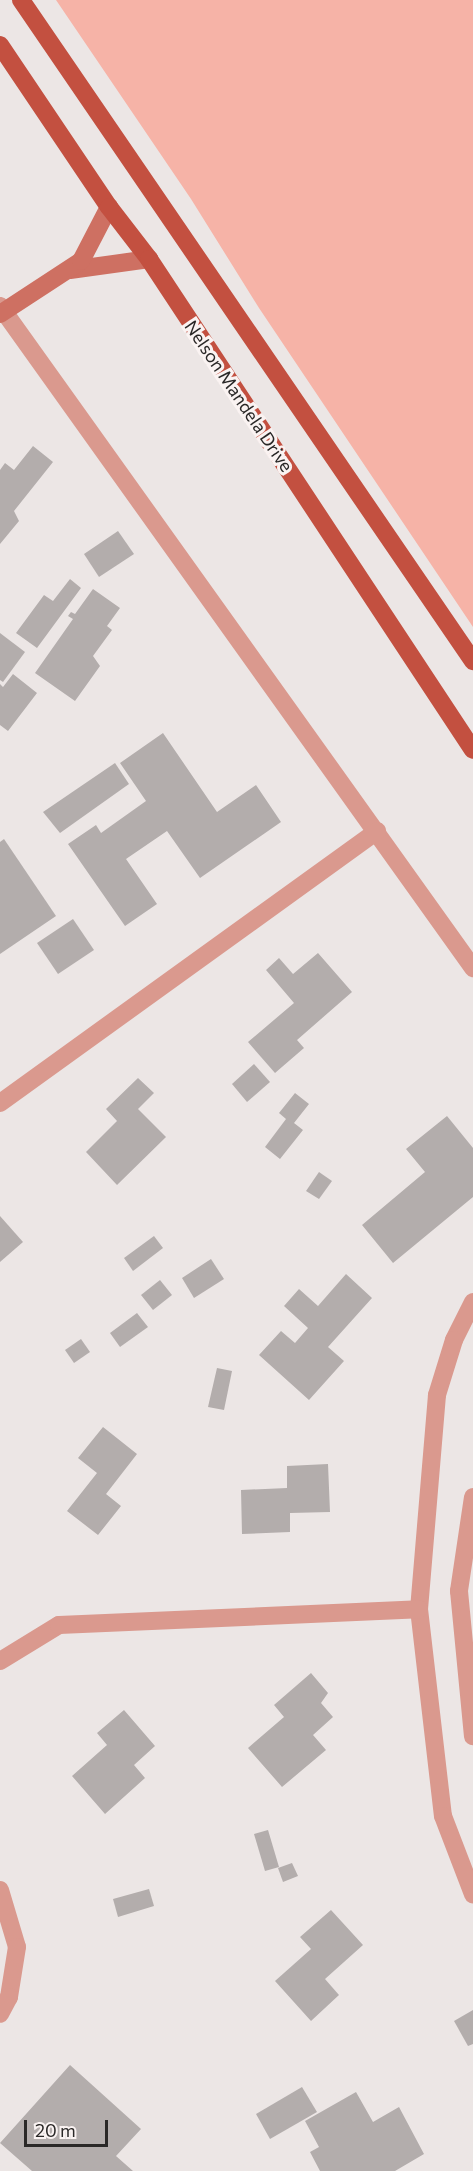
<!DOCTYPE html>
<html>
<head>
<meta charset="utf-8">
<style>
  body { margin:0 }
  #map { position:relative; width:473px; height:2171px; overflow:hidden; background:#ece6e5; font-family:Commissioner,sans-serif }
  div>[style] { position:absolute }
  .green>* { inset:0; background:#f6b3a7 }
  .building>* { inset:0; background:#b3adac }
  .street>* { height:18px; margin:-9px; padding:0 9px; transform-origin:9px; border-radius:9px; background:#da998e }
  .secondary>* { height:18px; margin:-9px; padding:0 9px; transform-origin:9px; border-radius:9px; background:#ce7062 }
  .primary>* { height:18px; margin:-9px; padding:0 9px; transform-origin:9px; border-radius:9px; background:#c35040 }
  span { translate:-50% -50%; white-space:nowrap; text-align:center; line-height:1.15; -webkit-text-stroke:6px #faf3f2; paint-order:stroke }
  .street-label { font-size:18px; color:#2a2827 }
  .scale { position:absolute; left:24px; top:2120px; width:84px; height:27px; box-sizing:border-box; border:3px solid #2a2827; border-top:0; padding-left:8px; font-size:18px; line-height:21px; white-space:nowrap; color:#2a2827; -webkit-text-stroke:4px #faf3f2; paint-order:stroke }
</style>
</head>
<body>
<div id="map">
  <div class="green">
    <div style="clip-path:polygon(56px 0,473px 0,473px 627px,259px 308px,191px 199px)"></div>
  </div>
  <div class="building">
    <div style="clip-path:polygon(33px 446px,53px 462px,14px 511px,19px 521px,0 544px,0 470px,5px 463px,14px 470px)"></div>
    <div style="clip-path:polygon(118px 531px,134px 554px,99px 577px,84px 554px)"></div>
    <div style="clip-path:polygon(70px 579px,81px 588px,37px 648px,16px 633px,44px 595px,53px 601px)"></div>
    <div style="clip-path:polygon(93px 589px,120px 608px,107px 626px,112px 630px,93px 656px,100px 666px,75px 701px,35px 673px,73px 619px,68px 616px,71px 612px,75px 614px)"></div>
    <div style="clip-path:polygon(0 633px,25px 652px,3px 682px,0 680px)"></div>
    <div style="clip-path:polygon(13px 674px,37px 693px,8px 731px,0 725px,0 684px,3px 687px)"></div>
    <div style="clip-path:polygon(163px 733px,217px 812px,256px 785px,281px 822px,200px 878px,167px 831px,126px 859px,157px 904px,125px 926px,68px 844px,96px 825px,101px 833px,146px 801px,120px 763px)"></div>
    <div style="clip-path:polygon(115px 763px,129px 784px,60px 833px,43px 812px)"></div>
    <div style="clip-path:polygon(4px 839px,56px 916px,0 954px,0 842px)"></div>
    <div style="clip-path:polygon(73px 919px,94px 950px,58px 974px,37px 943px)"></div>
    <div style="clip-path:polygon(318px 953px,352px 992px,297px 1040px,304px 1048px,275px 1073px,248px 1042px,294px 1003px,266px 970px,279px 958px,293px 974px)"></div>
    <div style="clip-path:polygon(254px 1064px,270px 1082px,247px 1102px,232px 1084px)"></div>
    <div style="clip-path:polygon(138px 1078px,154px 1093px,138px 1109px,166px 1137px,117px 1185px,86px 1152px,117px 1121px,106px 1109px)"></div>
    <div style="clip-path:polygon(295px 1093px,309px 1104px,294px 1123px,303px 1130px,280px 1159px,265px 1147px,286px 1119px,279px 1113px)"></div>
    <div style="clip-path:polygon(447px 1116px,473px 1148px,473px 1197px,393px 1263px,362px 1225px,425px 1172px,406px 1149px)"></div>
    <div style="clip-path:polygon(319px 1172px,332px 1181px,319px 1199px,306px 1191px)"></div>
    <div style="clip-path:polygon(0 1216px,23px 1242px,0 1262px)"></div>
    <div style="clip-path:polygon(154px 1236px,163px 1248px,133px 1271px,124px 1258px)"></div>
    <div style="clip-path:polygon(211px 1259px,224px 1279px,194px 1298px,182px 1278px)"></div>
    <div style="clip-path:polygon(346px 1274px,372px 1298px,328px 1347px,344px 1361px,309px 1400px,259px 1355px,281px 1331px,295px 1343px,308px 1328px,284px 1306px,299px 1289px,318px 1306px)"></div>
    <div style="clip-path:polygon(160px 1280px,172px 1295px,153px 1310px,141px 1295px)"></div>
    <div style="clip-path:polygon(137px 1313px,148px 1327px,120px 1347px,110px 1333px)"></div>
    <div style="clip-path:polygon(81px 1339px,90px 1352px,74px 1363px,65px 1350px)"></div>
    <div style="clip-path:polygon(217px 1368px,232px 1371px,224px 1410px,208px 1407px)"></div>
    <div style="clip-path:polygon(103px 1427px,137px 1454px,106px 1494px,121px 1506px,98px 1535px,67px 1511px,97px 1473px,78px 1458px)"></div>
    <div style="clip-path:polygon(328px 1464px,330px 1512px,290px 1513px,290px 1532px,242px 1534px,241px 1490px,287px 1488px,287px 1466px)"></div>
    <div style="clip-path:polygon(311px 1673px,328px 1693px,321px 1703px,333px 1717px,313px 1735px,326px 1750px,282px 1787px,248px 1748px,284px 1717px,274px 1705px)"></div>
    <div style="clip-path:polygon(124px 1710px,155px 1746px,134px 1765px,145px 1778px,105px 1814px,72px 1776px,107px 1745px,97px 1733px)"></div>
    <div style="clip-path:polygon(268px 1830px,279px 1867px,265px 1871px,254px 1834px)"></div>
    <div style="clip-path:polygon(292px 1863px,298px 1876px,283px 1882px,278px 1868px)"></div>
    <div style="clip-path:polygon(149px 1889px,154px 1906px,118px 1917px,113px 1899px)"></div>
    <div style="clip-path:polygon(331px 1910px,363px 1945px,325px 1979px,339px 1995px,311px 2021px,275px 1981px,311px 1949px,300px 1937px)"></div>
    <div style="clip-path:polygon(473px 2010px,473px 2044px,468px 2046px,454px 2021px)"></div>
    <div style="clip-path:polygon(70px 2065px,141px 2129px,116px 2156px,133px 2171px,32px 2171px,0 2143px)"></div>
    <div style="clip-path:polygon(302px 2087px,317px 2112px,270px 2139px,256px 2114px)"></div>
    <div style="clip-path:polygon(356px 2092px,373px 2122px,399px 2107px,424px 2154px,395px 2171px,320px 2171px,310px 2152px,319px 2147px,305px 2121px)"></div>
  </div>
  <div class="street">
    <div style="left:0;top:306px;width:814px;rotate:54.45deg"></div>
    <div style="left:0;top:1103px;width:465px;rotate:-35.8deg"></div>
    <div style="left:473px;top:1302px;width:42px;rotate:116.6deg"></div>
    <div style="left:454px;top:1340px;width:58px;rotate:107.2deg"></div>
    <div style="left:437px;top:1395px;width:215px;rotate:94.8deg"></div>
    <div style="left:419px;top:1609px;width:208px;rotate:83.4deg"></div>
    <div style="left:443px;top:1816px;width:84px;rotate:69deg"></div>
    <div style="left:473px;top:1497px;width:95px;rotate:98.5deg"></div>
    <div style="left:459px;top:1591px;width:146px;rotate:84.5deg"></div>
    <div style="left:0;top:1661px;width:69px;rotate:-31.4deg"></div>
    <div style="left:59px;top:1625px;width:360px;rotate:-2.5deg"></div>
    <div style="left:0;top:1890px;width:59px;rotate:73.4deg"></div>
    <div style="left:17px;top:1947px;width:51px;rotate:99.1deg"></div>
    <div style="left:9px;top:1997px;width:19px;rotate:118deg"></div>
  </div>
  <div class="secondary">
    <div style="left:70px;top:270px;width:80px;rotate:-7.9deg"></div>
    <div style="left:0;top:314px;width:97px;rotate:-33.2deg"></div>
    <div style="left:81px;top:261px;width:61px;rotate:-62.6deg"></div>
  </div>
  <div class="primary">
    <div style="left:21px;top:0;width:801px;rotate:55.64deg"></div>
    <div style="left:0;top:45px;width:195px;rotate:56.1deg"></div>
    <div style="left:109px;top:207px;width:66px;rotate:52.4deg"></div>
    <div style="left:149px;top:259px;width:588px;rotate:56.58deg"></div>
  </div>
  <div class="street-label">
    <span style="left:239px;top:396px;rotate:56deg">Nelson Mandela Drive</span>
  </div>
  <div class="scale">20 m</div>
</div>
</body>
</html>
